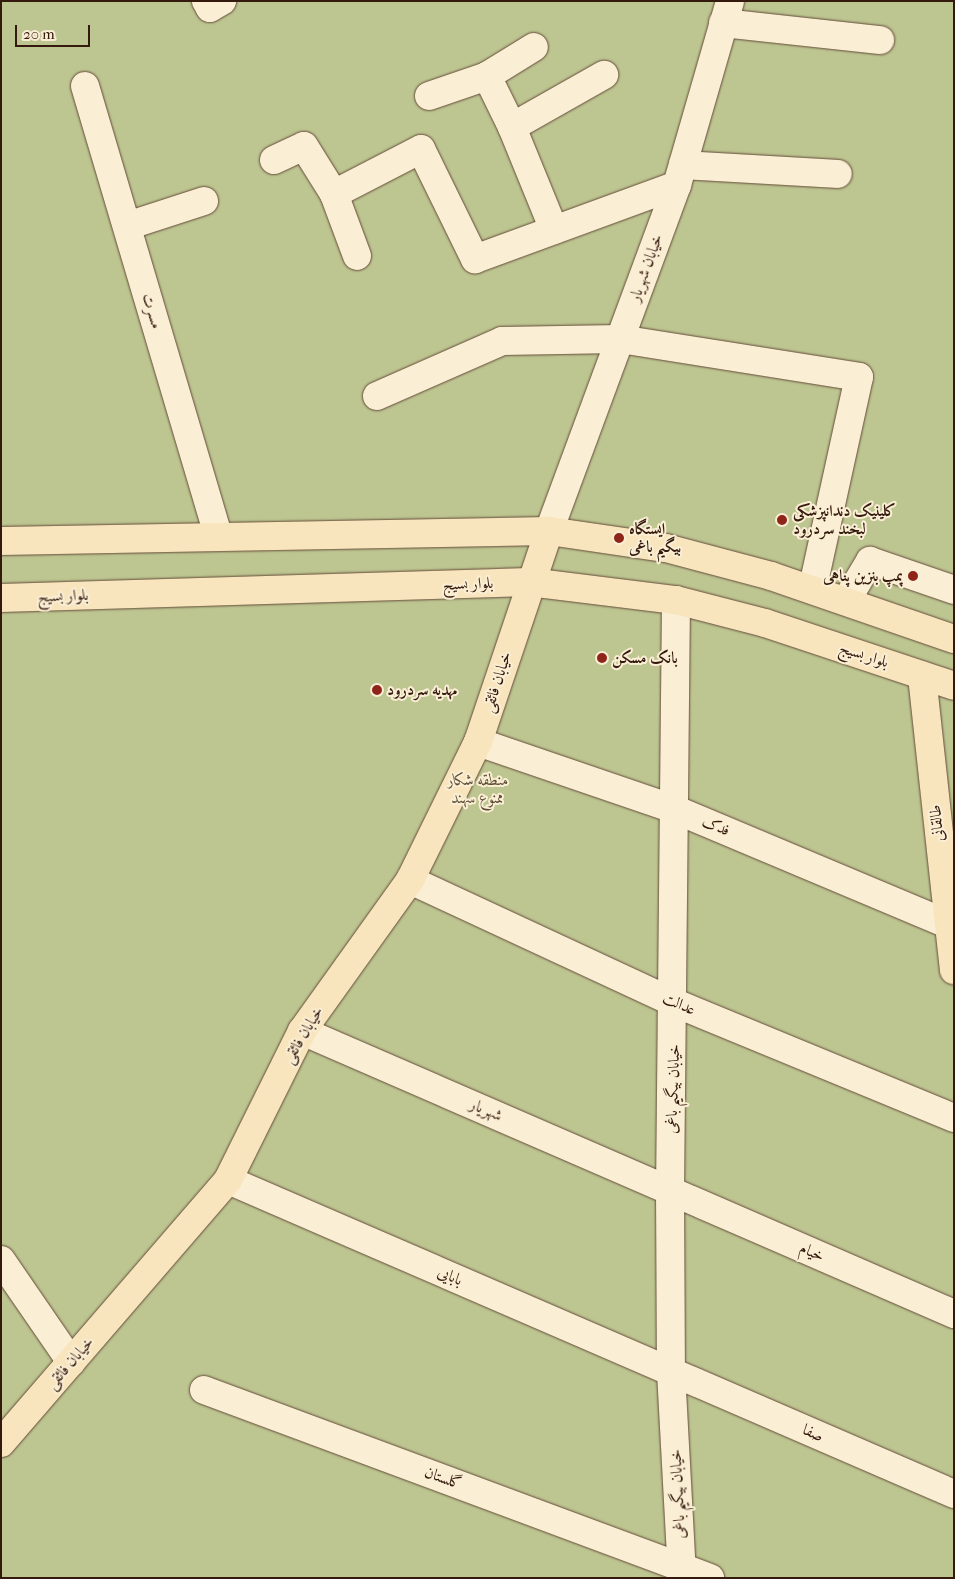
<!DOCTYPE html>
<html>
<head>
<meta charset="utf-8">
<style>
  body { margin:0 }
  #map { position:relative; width:955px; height:1579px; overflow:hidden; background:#f8e5bd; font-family:"IM FELL French Canon",Amiri,serif }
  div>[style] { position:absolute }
  .green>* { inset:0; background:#bdc591 }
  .roads { filter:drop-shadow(0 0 1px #654c39) drop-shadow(0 0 1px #654c39) }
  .minor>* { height:28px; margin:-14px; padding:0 14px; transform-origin:14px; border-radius:14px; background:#faeed4 }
  .major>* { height:28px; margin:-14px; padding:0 14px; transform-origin:14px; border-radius:14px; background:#f8e5bd }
  .dots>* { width:14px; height:14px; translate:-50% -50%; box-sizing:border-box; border:2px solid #faeed4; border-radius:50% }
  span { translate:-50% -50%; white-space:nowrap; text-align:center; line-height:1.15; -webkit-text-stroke:4px #faeed4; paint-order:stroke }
  .street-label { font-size:16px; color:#34190d }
  .poi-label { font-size:16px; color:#34190d; font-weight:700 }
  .left { translate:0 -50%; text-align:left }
  .right { translate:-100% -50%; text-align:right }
  .park-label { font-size:16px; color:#5d4d35; font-style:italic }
  .frame { position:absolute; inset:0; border:2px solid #34190d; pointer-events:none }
  .scale { position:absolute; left:15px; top:25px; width:75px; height:22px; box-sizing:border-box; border:2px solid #34190d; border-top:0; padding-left:6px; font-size:15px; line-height:18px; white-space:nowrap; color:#34190d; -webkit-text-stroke:4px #faeed4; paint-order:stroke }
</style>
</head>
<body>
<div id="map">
  <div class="green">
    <div style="clip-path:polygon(1px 1px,954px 1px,954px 1578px,1px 1578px)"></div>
  </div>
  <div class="roads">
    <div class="minor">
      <div style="left:206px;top:1px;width:8px;rotate:60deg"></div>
      <div style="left:210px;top:8px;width:14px;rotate:-30deg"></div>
      <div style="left:723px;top:23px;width:158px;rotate:6.2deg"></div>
      <div style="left:85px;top:86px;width:470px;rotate:73.5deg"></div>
      <div style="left:429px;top:96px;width:61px;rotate:-19deg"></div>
      <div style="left:512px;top:127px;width:57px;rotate:-116.1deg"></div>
      <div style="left:487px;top:76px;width:55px;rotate:-31.7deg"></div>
      <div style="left:274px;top:160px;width:33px;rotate:-25deg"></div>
      <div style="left:304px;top:146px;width:57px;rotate:58deg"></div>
      <div style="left:334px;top:194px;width:66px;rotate:69.6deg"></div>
      <div style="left:683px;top:165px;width:155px;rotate:3.3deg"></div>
      <div style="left:334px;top:194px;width:98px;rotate:-27.3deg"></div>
      <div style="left:421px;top:149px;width:123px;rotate:63.9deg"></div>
      <div style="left:475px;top:259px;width:215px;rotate:-20.1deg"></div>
      <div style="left:127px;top:226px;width:81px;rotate:-18deg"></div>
      <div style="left:554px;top:230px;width:111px;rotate:-112.2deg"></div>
      <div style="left:512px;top:127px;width:106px;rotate:-29.5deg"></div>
      <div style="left:377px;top:396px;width:137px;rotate:-23.7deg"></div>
      <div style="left:502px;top:341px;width:118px;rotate:-1deg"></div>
      <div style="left:620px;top:339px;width:242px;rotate:9deg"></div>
      <div style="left:859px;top:377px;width:218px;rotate:102.4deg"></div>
      <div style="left:549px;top:531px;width:369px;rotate:-69.7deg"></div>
      <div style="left:677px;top:185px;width:191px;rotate:-73.9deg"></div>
      <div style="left:676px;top:600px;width:589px;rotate:90.58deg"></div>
      <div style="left:670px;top:1189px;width:183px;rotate:89.7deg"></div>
      <div style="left:671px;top:1372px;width:206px;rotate:86.9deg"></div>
      <div style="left:846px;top:601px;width:47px;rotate:-59deg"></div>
      <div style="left:870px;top:561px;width:89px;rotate:19deg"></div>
      <div style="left:478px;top:742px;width:207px;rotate:18.9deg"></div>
      <div style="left:674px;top:809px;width:297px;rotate:22.8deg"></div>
      <div style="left:410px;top:880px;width:292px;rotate:24.9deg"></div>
      <div style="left:675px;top:1003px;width:302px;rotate:22.4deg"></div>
      <div style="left:302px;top:1031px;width:711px;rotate:23.46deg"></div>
      <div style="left:228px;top:1180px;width:791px;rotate:23.39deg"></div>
      <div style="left:1px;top:1260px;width:124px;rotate:55.5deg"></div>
      <div style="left:204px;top:1390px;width:540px;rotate:20.38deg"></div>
    </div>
    <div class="major">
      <div style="left:1px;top:541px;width:548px;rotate:-1.05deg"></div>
      <div style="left:549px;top:531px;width:118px;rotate:8.3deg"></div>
      <div style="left:666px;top:548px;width:109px;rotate:14.9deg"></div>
      <div style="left:771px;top:576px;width:194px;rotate:19deg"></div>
      <div style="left:1px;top:598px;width:528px;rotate:-1.74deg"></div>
      <div style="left:529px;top:582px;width:148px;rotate:7deg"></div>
      <div style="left:676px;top:600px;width:92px;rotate:14.5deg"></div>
      <div style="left:765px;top:623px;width:199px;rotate:18.4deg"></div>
      <div style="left:922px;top:676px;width:296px;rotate:83.8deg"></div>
      <div style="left:1px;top:1443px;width:347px;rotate:-49.2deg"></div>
      <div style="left:228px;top:1180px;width:166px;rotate:-63.6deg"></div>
      <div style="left:302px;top:1031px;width:186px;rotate:-54.4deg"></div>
      <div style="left:410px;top:880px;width:154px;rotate:-63.8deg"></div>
      <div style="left:478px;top:742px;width:223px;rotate:-71.4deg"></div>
    </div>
  </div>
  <div class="dots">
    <div style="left:782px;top:520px;background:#8f2418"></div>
    <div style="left:619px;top:538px;background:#8f2418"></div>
    <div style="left:913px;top:576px;background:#8f2418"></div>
    <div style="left:602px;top:658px;background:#8f2418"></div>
    <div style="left:377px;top:690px;background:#8f2418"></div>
  </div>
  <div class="street-label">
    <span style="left:646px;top:268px;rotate:-70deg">خیابان شهریار</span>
    <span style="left:152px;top:311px;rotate:73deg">مسرت</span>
    <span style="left:468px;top:584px;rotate:-2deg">بلوار بسیج</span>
    <span style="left:63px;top:596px;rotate:-2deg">بلوار بسیج</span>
    <span style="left:864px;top:655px;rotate:18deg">بلوار بسیج</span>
    <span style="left:497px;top:682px;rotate:-72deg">خیابان فائقی</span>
    <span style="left:937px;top:823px;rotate:-96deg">طالقانی</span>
    <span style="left:716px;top:826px;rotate:23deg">فدک</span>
    <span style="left:679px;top:1004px;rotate:23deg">عدالت</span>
    <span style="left:303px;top:1035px;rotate:-59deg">خیابان فائقی</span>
    <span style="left:673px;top:1089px;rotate:-88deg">خیابان بیگیم باغی</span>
    <span style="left:486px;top:1110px;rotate:23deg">شهریار</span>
    <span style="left:812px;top:1252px;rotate:24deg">خیام</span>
    <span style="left:450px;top:1276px;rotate:23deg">بابایی</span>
    <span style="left:70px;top:1363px;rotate:-49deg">خیابان فائقی</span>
    <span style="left:813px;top:1433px;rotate:23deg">صفا</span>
    <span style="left:443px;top:1478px;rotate:20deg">گلستان</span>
    <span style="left:678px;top:1494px;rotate:-93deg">خیابان بیگیم باغی</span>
  </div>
  <div class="poi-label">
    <span class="left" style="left:793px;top:520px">کلینیک دندانپزشکی<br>لبخند سردرود</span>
    <span class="left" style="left:629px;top:538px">ایستگاه<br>بیگیم باغی</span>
    <span class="right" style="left:903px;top:576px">پمپ بنزین پناهی</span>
    <span class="left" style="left:612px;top:658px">بانک مسکن</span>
    <span class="left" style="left:387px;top:690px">مهدیه سردرود</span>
  </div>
  <div class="park-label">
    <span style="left:478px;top:789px">منطقه شکار<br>ممنوع سهند</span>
  </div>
  <div class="frame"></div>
  <div class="scale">20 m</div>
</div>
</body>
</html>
